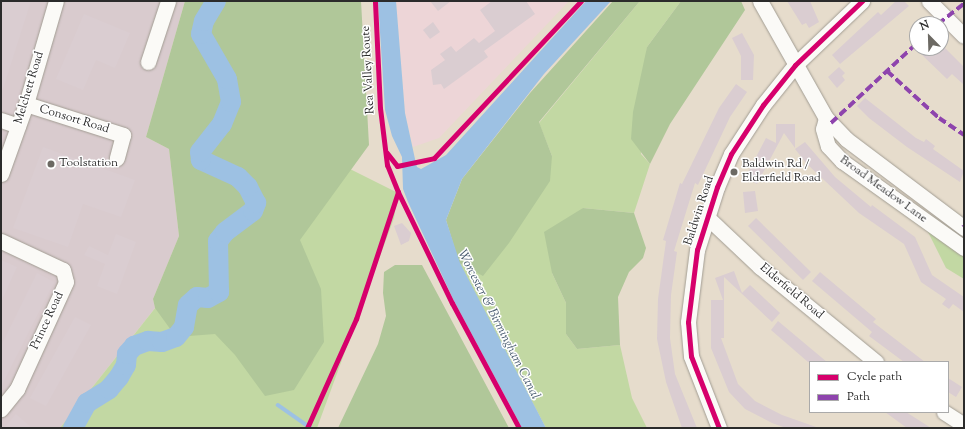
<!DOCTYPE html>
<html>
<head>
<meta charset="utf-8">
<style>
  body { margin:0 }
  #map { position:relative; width:965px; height:429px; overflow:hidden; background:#e6dccc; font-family:"Sorts Mill Goudy",serif }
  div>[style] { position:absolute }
  .built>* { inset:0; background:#edd5d7 }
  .industrial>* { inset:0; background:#d9cbce }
  .green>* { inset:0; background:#c2d8a3 }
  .forest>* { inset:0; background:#b0c799 }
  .water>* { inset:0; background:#9dc1e3 }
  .stream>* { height:3.5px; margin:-1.75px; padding:0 1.75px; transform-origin:1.75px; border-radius:1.75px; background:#9dc1e3 }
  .river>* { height:20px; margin:-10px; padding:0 10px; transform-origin:10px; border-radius:10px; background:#9dc1e3 }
  .building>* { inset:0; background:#dacdd1 }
  .roads { filter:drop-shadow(0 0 1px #a29d93) drop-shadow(0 0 1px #a29d93) }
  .minor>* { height:15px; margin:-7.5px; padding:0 7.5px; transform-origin:7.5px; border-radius:7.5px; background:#fbfaf7 }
  .quiet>* { height:4px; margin-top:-2px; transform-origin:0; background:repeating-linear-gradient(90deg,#8e44ad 0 8px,transparent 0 12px) }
  .cycleway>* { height:5px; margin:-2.5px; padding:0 2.5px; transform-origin:2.5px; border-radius:2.5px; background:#d6006c }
  .dots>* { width:11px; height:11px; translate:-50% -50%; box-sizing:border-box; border:2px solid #fff; border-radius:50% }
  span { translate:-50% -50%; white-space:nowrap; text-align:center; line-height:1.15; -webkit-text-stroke:3px #fff; paint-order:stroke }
  .street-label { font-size:12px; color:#2b2b2b }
  .poi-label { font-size:12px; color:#2b2b2b }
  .left { translate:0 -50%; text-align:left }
  .water-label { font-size:13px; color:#485b6f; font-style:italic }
  .frame { position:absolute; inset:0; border:2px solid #2b2b2b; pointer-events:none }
  .legend { position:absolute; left:809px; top:361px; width:140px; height:52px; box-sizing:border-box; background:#fff; border:1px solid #aaa; margin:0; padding:5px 7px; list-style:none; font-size:12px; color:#2b2b2b }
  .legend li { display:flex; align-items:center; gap:8px; height:20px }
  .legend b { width:20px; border:1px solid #aaa }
  .north { position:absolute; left:909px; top:16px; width:40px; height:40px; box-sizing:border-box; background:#fff; border:1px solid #aaa; border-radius:50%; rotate:337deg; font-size:11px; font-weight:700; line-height:16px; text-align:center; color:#2b2b2b }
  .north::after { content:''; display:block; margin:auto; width:14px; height:18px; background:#6c6963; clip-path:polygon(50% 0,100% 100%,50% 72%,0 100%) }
</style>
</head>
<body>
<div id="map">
  <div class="built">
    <div style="clip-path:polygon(396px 1px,569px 1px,439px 138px,413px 147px,405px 113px)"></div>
  </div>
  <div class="industrial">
    <div style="clip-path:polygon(1px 1px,185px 1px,146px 137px,169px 149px,179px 236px,153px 299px,155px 308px,60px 428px,1px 428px)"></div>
  </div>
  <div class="green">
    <div style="clip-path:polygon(640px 1px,681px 1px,647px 47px,641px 154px,650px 164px,634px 213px,583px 208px,552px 273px,566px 303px,566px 334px,577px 349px,620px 345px,632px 398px,647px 428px,546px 428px,459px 263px,483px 275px,552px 156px,539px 123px)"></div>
    <div style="clip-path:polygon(304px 146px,398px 193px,394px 218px,317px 428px,60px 428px,175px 283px)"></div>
    <div style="clip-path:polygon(926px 228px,964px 255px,964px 279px,946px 268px)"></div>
  </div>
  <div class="forest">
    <div style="clip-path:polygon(185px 1px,361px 1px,369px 145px,300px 240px,321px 289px,324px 342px,294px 390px,265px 396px,235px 355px,215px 334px,176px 337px,155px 308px,153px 299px,179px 236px,169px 149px,146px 137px)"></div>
    <div style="clip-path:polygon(613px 1px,640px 1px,539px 122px,552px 156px,550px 181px,509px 243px,483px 276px,459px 263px,446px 220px,462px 179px,530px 93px)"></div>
    <div style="clip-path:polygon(681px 1px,741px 1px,745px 10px,670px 124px,650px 164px,631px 139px,633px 112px,647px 47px)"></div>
    <div style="clip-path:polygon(583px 208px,634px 213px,646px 248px,643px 258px,629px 272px,618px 297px,620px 345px,577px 349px,566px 334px,566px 303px,552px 273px,544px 232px)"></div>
    <div style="clip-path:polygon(395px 265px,422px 265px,509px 428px,338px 428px,378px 344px,386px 316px,383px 293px,384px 272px)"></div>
  </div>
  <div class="water">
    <div style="clip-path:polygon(378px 1px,396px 1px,405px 113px,415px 159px,417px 167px,421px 169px,446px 155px,586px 1px,611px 1px,544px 74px,462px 179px,446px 220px,460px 263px,546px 428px,522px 428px,454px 301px,408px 202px,403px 189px,402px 157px,392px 136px,385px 110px)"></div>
  </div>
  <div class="stream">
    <div style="left:278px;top:405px;width:40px;rotate:34.9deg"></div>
  </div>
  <div class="river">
    <div style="left:73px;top:428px;width:29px;rotate:-61deg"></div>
    <div style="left:87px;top:403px;width:26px;rotate:-32deg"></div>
    <div style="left:109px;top:389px;width:16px;rotate:-50deg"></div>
    <div style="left:119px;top:377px;width:14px;rotate:-60deg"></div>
    <div style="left:126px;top:365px;width:11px;rotate:-85deg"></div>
    <div style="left:127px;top:354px;width:11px;rotate:-49deg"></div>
    <div style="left:134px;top:346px;width:15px;rotate:-20deg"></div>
    <div style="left:148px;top:341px;width:14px;rotate:4deg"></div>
    <div style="left:162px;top:342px;width:15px;rotate:-20deg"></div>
    <div style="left:176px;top:337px;width:13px;rotate:-51deg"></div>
    <div style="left:184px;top:327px;width:22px;rotate:-80deg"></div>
    <div style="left:188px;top:305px;width:12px;rotate:-42deg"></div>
    <div style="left:197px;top:297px;width:11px;rotate:5deg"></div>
    <div style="left:208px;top:298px;width:13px;rotate:-29deg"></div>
    <div style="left:219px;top:292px;width:51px;rotate:-91.1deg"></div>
    <div style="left:218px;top:241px;width:11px;rotate:-52deg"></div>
    <div style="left:225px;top:232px;width:35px;rotate:-37deg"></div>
    <div style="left:253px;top:211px;width:9px;rotate:-69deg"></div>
    <div style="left:256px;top:203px;width:18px;rotate:-117deg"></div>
    <div style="left:248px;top:187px;width:14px;rotate:-135deg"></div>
    <div style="left:238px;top:177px;width:41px;rotate:-155.3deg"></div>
    <div style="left:201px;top:160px;width:8px;rotate:-97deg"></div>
    <div style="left:200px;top:152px;width:36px;rotate:-52deg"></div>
    <div style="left:222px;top:124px;width:24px;rotate:-68deg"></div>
    <div style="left:231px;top:102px;width:23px;rotate:-100deg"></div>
    <div style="left:227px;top:79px;width:52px;rotate:-120deg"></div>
    <div style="left:201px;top:34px;width:13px;rotate:-77deg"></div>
    <div style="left:204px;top:21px;width:23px;rotate:-59deg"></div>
  </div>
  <div class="building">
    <div style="clip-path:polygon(1px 1px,31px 1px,3px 89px,1px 88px)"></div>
    <div style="clip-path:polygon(430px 1px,451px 1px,438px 11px)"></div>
    <div style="clip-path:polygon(492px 1px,526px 1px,535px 14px,484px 51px,488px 57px,444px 89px,441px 84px,433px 85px,431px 70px,445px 60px,440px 54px,451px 46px,456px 52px,474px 38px,479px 43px,495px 31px,480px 10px)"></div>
    <div style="clip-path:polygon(787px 1px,810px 1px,819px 22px,809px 28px,806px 23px,802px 25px)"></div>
    <div style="clip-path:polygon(896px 1px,904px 1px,909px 6px,840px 64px,832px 55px,878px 12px,881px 15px)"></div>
    <div style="clip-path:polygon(84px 14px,130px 33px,115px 68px,96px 60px,83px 90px,56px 79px)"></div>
    <div style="clip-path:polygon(433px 22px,440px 32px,430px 39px,423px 30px)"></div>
    <div style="clip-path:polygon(742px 33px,754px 55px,753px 80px,741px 80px,741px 56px,732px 38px)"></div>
    <div style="clip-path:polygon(925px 48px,945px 48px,964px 67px,964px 85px,952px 74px,947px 79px,920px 53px)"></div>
    <div style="clip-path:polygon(839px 67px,845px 73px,842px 76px,845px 80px,837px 88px,828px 77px)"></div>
    <div style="clip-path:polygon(736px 84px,747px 92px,730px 117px,698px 185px,695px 183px,674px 251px,677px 252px,671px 295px,670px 338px,675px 374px,697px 428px,682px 428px,666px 382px,657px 339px,658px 299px,666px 241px,663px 240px,680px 183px,682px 184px,719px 108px)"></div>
    <div style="clip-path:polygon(865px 98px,916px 138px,924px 142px,926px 139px,935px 146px,933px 149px,964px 171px,960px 182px,907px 147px,869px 118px,857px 106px)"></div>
    <div style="clip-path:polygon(776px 124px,795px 124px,795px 148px,784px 133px,757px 184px,745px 178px,766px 138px,776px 143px)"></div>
    <div style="clip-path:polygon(805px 142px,835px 177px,871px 207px,872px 205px,915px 237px,932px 275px,964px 297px,964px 312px,953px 304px,949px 309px,942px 304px,946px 299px,921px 282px,904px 244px,859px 213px,807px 164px,795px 149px)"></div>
    <div style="clip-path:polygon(43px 147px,135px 180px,121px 217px,83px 204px,68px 247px,13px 228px)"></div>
    <div style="clip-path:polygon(755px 191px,758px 211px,745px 213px,743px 192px)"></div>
    <div style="clip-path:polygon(756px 218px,811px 272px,803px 280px,748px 226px)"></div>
    <div style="clip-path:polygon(402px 223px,411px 233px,409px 241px,401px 245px,394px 226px)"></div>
    <div style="clip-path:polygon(116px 234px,136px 242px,117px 294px,97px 286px,105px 264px,84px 255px,89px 246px,108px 255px)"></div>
    <div style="clip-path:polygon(1px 260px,17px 267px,1px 302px)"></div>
    <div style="clip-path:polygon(734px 271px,742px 293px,750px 285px,780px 313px,772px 322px,724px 277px,724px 338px,721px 338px,738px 384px,755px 401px,782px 415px,819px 428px,786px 428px,772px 423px,745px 409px,729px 392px,711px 348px,711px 300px,723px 300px,715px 278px)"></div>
    <div style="clip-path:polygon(820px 272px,876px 319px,873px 322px,925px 362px,904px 362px,869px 336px,872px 332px,812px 281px)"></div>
    <div style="clip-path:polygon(37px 273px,54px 282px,1px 387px,1px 346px)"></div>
    <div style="clip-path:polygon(75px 317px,91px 325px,46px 406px,30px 398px)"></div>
    <div style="clip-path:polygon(778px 321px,809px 347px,827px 362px,808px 362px,771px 330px)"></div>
    <div style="clip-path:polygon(948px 378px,962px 387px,956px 397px,948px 392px)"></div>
    <div style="clip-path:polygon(885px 412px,906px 412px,931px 428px,907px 428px)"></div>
    <div style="clip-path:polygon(16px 414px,32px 428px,4px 428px)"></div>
  </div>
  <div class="roads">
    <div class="minor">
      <div style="left:760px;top:1px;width:134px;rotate:60.6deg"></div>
      <div style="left:826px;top:118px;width:29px;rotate:46deg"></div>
      <div style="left:846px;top:139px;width:148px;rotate:37deg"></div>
      <div style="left:929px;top:1px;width:49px;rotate:45deg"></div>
      <div style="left:148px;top:62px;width:64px;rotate:-71.8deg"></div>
      <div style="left:26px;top:104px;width:102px;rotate:17.7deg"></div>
      <div style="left:123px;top:135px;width:24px;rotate:105deg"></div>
      <div style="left:826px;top:118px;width:11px;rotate:105deg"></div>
      <div style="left:823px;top:129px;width:18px;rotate:74deg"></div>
      <div style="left:828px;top:146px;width:21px;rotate:47deg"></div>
      <div style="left:842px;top:161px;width:150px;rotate:35.5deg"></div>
      <div style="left:1px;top:120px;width:18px;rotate:19deg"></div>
      <div style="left:1px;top:174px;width:74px;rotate:-70.3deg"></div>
      <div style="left:26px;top:104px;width:107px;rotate:-73.8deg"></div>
      <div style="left:708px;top:218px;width:71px;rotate:43.3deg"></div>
      <div style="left:760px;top:267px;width:150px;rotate:39.3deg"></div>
      <div style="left:1px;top:241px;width:68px;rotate:25.1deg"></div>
      <div style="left:63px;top:270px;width:12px;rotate:76deg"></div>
      <div style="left:66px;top:282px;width:118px;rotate:114.6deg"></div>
      <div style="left:17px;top:389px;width:26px;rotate:129deg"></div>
      <div style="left:944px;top:412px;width:24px;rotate:33deg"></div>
      <div style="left:719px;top:428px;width:77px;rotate:-111.3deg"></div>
      <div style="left:691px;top:356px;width:34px;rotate:-95deg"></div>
      <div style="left:688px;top:322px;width:73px;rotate:-82.9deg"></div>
      <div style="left:697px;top:250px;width:66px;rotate:-72.4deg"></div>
      <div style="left:717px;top:187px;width:36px;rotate:-67deg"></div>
      <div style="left:731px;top:154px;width:59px;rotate:-56.9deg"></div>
      <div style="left:763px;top:105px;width:51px;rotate:-51.3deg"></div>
      <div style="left:795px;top:65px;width:93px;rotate:-43.7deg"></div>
    </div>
  </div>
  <div class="quiet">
    <div style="left:938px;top:24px;width:33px;rotate:-38deg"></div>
    <div style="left:887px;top:71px;width:70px;rotate:42.1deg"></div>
    <div style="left:939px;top:118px;width:30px;rotate:34deg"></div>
    <div style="left:831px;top:123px;width:117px;rotate:-42.9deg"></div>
    <div style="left:963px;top:227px;width:1px;rotate:-45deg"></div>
  </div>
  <div class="cycleway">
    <div style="left:387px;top:153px;width:16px;rotate:52deg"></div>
    <div style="left:397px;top:166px;width:38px;rotate:-12deg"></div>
    <div style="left:434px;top:158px;width:215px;rotate:-46.9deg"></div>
    <div style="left:398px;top:192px;width:123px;rotate:64.1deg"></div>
    <div style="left:452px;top:303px;width:142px;rotate:61.8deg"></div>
    <div style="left:307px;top:428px;width:120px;rotate:-65.8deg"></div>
    <div style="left:356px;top:319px;width:134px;rotate:-71.7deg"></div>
    <div style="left:398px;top:192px;width:29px;rotate:-112deg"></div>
    <div style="left:387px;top:165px;width:57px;rotate:-97deg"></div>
    <div style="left:380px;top:108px;width:107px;rotate:-92.7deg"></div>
    <div style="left:719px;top:428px;width:77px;rotate:-111.3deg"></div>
    <div style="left:691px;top:356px;width:34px;rotate:-95deg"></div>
    <div style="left:688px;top:322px;width:73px;rotate:-82.9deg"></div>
    <div style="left:697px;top:250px;width:66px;rotate:-72.4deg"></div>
    <div style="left:717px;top:187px;width:36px;rotate:-67deg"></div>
    <div style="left:731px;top:154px;width:59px;rotate:-56.9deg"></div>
    <div style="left:763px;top:105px;width:51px;rotate:-51.3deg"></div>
    <div style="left:795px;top:65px;width:93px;rotate:-43.7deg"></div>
  </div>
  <div class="dots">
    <div style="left:51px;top:164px;background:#6c6963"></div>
    <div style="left:734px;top:172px;background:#6c6963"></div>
  </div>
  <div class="street-label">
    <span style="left:369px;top:70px;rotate:-93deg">Rea Valley Route</span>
    <span style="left:30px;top:88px;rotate:-73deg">Melchett Road</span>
    <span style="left:74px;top:120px;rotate:17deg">Consort Road</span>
    <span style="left:883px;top:190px;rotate:36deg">Broad Meadow Lane</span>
    <span style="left:700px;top:211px;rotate:-72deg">Baldwin Road</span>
    <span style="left:791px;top:292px;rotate:40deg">Elderfield Road</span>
    <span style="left:48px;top:321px;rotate:-65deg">Prince Road</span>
  </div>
  <div class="poi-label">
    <span class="left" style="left:59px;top:164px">Toolstation</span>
    <span class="left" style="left:742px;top:172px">Baldwin Rd /<br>Elderfield Road</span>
  </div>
  <div class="water-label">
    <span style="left:498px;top:325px;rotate:63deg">Worcester &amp; Birmingham Canal</span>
  </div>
  <div class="frame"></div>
  <ul class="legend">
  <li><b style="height:5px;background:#d6006c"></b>Cycle path</li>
  <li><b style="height:5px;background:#8e44ad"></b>Path</li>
  </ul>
  <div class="north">N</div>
</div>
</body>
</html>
